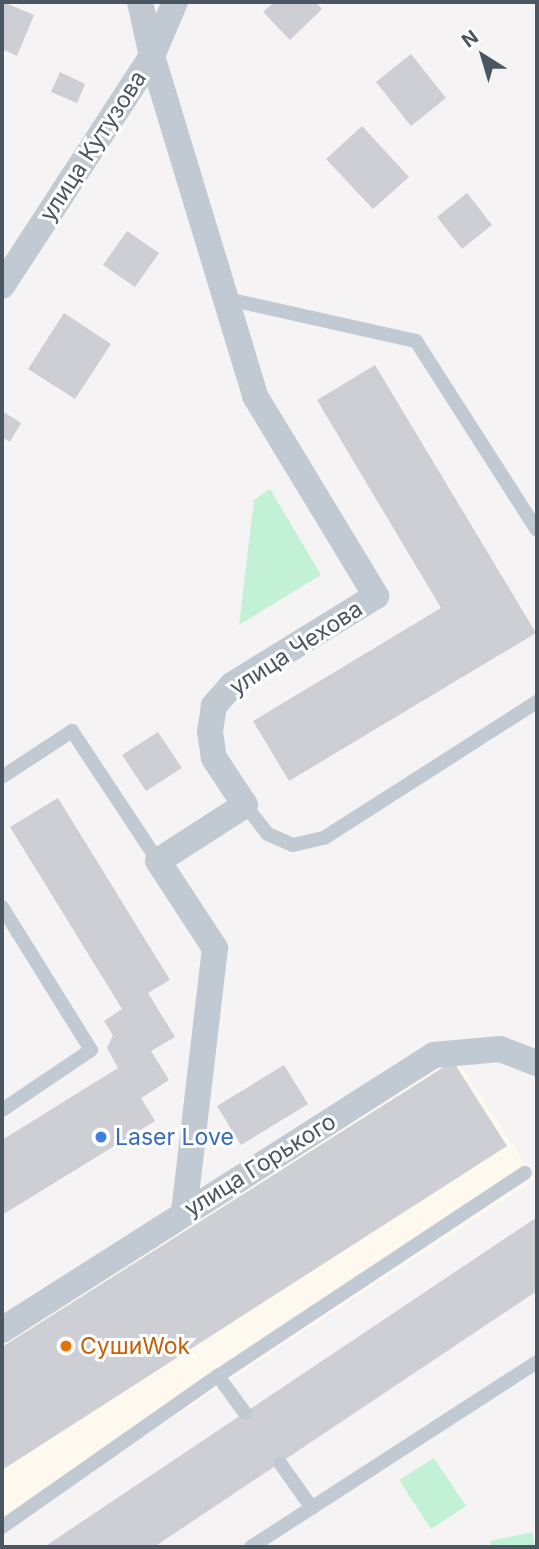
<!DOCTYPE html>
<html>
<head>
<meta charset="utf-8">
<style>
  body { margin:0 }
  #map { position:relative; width:539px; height:1549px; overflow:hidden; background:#f5f3f3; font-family:Inter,sans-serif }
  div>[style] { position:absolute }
  .commercial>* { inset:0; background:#fdf9ef }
  .green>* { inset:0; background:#c3f1d5 }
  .building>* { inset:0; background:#cdcfd5 }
  .lane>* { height:14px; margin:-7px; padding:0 7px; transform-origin:7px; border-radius:7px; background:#c1cad2 }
  .street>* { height:26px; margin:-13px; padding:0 13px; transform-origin:13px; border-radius:13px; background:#c1cad2 }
  .dots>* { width:19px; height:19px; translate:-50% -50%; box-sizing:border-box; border:4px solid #fff; border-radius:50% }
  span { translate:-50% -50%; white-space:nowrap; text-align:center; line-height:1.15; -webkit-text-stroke:6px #fff; paint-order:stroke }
  .street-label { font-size:23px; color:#4a5661 }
  .shop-label { font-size:23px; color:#366cbe }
  .left { translate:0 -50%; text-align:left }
  .food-label { font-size:23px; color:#c56008 }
  .frame { position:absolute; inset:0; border:4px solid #4a5661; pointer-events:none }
  .north { position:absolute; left:448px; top:21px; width:70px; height:70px; -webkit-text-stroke:5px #fff; paint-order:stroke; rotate:323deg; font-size:19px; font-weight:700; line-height:28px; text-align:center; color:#4a5661 }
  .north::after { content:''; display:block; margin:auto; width:24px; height:32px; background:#4a5661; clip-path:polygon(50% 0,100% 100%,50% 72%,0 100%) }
</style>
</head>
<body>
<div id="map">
  <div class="commercial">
    <div style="clip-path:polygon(454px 1055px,535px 1179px,2px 1530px,2px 1341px)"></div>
  </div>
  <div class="green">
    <div style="clip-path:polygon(270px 489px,321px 575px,239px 625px,254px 500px)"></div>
    <div style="clip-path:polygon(434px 1458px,466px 1506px,431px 1529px,399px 1480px)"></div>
    <div style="clip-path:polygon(532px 1532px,535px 1547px,491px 1547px,490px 1541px)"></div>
  </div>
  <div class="building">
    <div style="clip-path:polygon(3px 2px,34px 15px,17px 56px,2px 49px)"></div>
    <div style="clip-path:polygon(274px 2px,315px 2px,322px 9px,290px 40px,263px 12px)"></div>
    <div style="clip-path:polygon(411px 54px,446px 98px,411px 126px,376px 82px)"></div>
    <div style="clip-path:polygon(60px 72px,85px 84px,77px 103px,51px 92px)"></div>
    <div style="clip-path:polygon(362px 126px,409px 177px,373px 209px,326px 159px)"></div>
    <div style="clip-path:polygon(467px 193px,492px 225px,462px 249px,437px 217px)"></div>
    <div style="clip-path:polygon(127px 231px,159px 253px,135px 287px,103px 265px)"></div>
    <div style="clip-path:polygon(64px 313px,111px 344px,75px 399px,28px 369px)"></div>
    <div style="clip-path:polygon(375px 365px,536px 633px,289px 781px,253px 721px,441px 608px,317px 400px)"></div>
    <div style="clip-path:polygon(2px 411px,21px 423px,10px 442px,2px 437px)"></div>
    <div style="clip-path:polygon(158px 732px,182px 768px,146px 791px,122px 755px)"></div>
    <div style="clip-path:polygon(58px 798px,170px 980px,148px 993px,175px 1037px,151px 1051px,169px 1080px,141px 1098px,155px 1121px,2px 1215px,2px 1140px,118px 1068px,107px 1048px,113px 1035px,104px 1021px,122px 1009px,10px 827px)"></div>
    <div style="clip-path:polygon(453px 1061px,507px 1146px,2px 1470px,2px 1347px)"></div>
    <div style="clip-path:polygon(284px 1065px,308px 1104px,241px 1145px,217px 1106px)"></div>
    <div style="clip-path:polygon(537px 1217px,537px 1291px,154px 1547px,44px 1547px)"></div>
  </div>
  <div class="lane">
    <div style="left:223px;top:298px;width:198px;rotate:12.6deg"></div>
    <div style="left:416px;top:341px;width:224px;rotate:57.4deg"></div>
    <div style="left:2px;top:777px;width:84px;rotate:-33.3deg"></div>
    <div style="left:72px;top:731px;width:156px;rotate:56.5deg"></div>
    <div style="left:245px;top:805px;width:37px;rotate:52deg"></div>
    <div style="left:268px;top:834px;width:27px;rotate:24deg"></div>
    <div style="left:293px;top:845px;width:32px;rotate:-13deg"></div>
    <div style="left:324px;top:838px;width:253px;rotate:-32.6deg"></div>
    <div style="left:2px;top:907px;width:168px;rotate:58.1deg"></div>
    <div style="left:91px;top:1050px;width:107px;rotate:146deg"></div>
    <div style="left:218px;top:1376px;width:46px;rotate:53.9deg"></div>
    <div style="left:280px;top:1463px;width:55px;rotate:54.6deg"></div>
    <div style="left:2px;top:1527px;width:264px;rotate:-35deg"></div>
    <div style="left:218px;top:1376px;width:368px;rotate:-33.5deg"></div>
    <div style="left:251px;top:1547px;width:341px;rotate:-32.9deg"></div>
  </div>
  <div class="street">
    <div style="left:140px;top:2px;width:55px;rotate:77.5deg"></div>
    <div style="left:152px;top:56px;width:355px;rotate:73.1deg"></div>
    <div style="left:255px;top:396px;width:234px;rotate:58.8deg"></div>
    <div style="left:376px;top:596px;width:169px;rotate:148.3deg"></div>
    <div style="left:232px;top:685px;width:28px;rotate:131deg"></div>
    <div style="left:214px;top:706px;width:25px;rotate:99deg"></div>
    <div style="left:210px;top:731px;width:27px;rotate:82deg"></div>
    <div style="left:214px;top:758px;width:56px;rotate:56.6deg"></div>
    <div style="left:245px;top:805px;width:103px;rotate:147.2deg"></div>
    <div style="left:158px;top:861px;width:104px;rotate:56.8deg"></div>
    <div style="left:215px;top:948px;width:267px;rotate:96.7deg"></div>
    <div style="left:2px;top:286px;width:275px;rotate:-56.9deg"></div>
    <div style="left:152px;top:56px;width:59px;rotate:-66.9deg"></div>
    <div style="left:2px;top:1330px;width:512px;rotate:-32.48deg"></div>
    <div style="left:434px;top:1055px;width:66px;rotate:-5.2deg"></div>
    <div style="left:500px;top:1049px;width:40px;rotate:21deg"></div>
  </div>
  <div class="dots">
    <div style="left:101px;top:1137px;background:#3f7fe0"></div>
    <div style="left:66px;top:1346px;background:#e8710a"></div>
  </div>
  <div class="street-label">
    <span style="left:93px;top:146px;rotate:-57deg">улица Кутузова</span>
    <span style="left:296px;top:648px;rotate:-33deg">улица Чехова</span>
    <span style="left:260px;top:1165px;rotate:-32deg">улица Горького</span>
  </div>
  <div class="shop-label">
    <span class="left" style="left:115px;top:1137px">Laser Love</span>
  </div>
  <div class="food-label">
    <span class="left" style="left:80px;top:1346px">СушиWok</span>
  </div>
  <div class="frame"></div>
  <div class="north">N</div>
</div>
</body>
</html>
